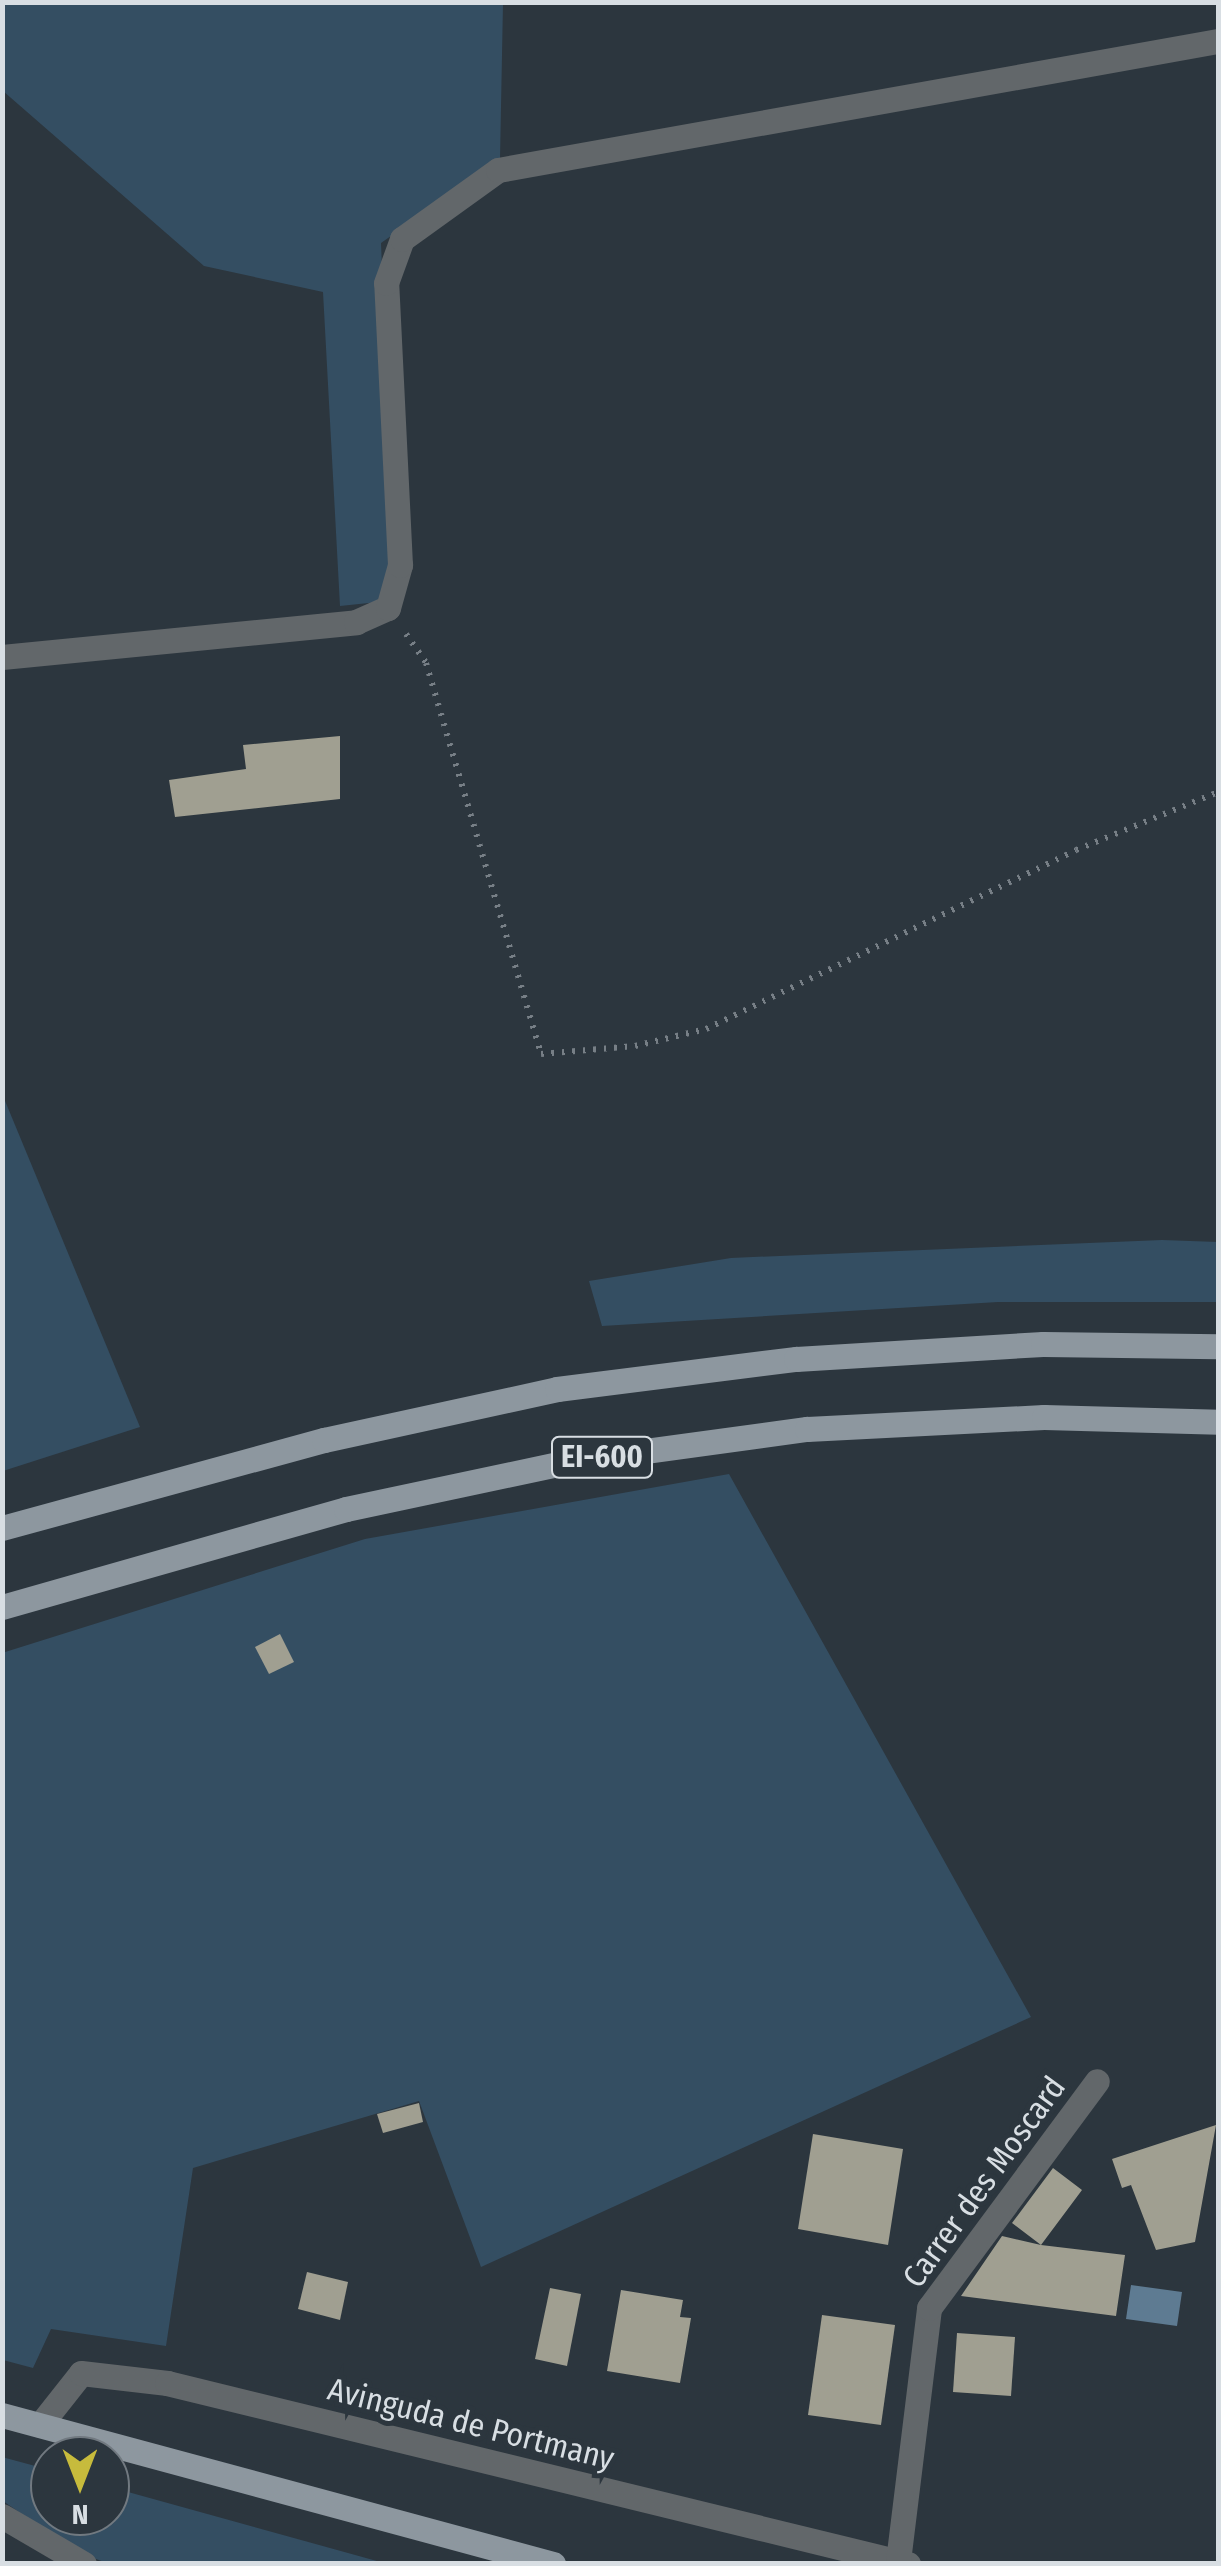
<!DOCTYPE html>
<html>
<head>
<meta charset="utf-8">
<style>
  body { margin:0 }
  #map { position:relative; width:1221px; height:2566px; overflow:hidden; background:#2c363e; font-family:"Fira Sans Condensed",sans-serif }
  div>[style] { position:absolute }
  .green>* { inset:0; background:#344e62 }
  .water>* { inset:0; background:#5e7b92 }
  .building>* { inset:0; background:#a09f91 }
  .path>* { height:6px; margin-top:-3px; transform-origin:0; background:repeating-linear-gradient(90deg,#777f86 0 2.5px,transparent 0 10.5px) }
  .minor>* { height:25px; margin:-12.5px; padding:0 12.5px; transform-origin:12.5px; border-radius:12.5px; background:#62676a }
  .major>* { height:25px; margin:-12.5px; padding:0 12.5px; transform-origin:12.5px; border-radius:12.5px; background:#8d979f }
  span { translate:-50% -50%; white-space:nowrap; text-align:center; line-height:1.15; -webkit-text-stroke:10px #2c363e; paint-order:stroke }
  .shield-label span { padding:2px 8px; background:#2c363e; border:2px solid; border-radius:8px; -webkit-text-stroke-width:0 }
  .shield-label { font-size:30px; color:#d8dee3; font-weight:700 }
  .street-label { font-size:32px; color:#d8dee3 }
  .frame { position:absolute; inset:0; border:5px solid #d8dee3; pointer-events:none }
  .north { position:absolute; left:30px; top:2436px; width:100px; height:100px; box-sizing:border-box; background:#2c363e; border:2px solid #717980; border-radius:50%; rotate:180deg; font-size:28px; font-weight:700; line-height:40px; text-align:center; color:#d8dee3 }
  .north::after { content:''; display:block; margin:auto; width:35px; height:45px; background:#c7bb3c; clip-path:polygon(50% 0,100% 100%,50% 72%,0 100%) }
</style>
</head>
<body>
<div id="map">
  <div class="green">
    <div style="clip-path:polygon(3px 3px,503px 3px,500px 159px,381px 243px,394px 561px,378px 602px,340px 606px,323px 292px,204px 266px,3px 91px)"></div>
    <div style="clip-path:polygon(3px 1096px,140px 1427px,3px 1471px,2px 1471px)"></div>
    <div style="clip-path:polygon(1162px 1240px,1218px 1242px,1218px 1302px,998px 1302px,602px 1326px,589px 1281px,731px 1258px)"></div>
    <div style="clip-path:polygon(729px 1474px,1031px 2017px,481px 2267px,419px 2101px,193px 2168px,166px 2346px,51px 2329px,33px 2368px,3px 2360px,2px 1653px,365px 1539px)"></div>
    <div style="clip-path:polygon(2px 2457px,50px 2470px,50px 2516px,110px 2516px,110px 2487px,384px 2563px,107px 2563px,77px 2552px,3px 2501px)"></div>
  </div>
  <div class="water">
    <div style="clip-path:polygon(1131px 2285px,1182px 2292px,1177px 2326px,1126px 2319px)"></div>
  </div>
  <div class="building">
    <div style="clip-path:polygon(340px 736px,340px 799px,175px 817px,169px 780px,246px 769px,243px 745px)"></div>
    <div style="clip-path:polygon(280px 1634px,294px 1662px,269px 1674px,255px 1647px)"></div>
    <div style="clip-path:polygon(419px 2103px,423px 2122px,383px 2133px,377px 2114px)"></div>
    <div style="clip-path:polygon(1216px 2125px,1195px 2242px,1156px 2250px,1131px 2185px,1122px 2188px,1112px 2159px)"></div>
    <div style="clip-path:polygon(813px 2134px,903px 2149px,888px 2245px,798px 2229px)"></div>
    <div style="clip-path:polygon(1053px 2168px,1082px 2190px,1041px 2245px,1125px 2255px,1116px 2316px,961px 2296px,1002px 2236px,1041px 2245px,1012px 2223px)"></div>
    <div style="clip-path:polygon(307px 2272px,348px 2282px,340px 2320px,298px 2309px)"></div>
    <div style="clip-path:polygon(550px 2288px,581px 2294px,567px 2366px,535px 2359px)"></div>
    <div style="clip-path:polygon(621px 2290px,683px 2300px,680px 2317px,691px 2318px,680px 2383px,607px 2371px)"></div>
    <div style="clip-path:polygon(822px 2315px,895px 2325px,881px 2425px,808px 2415px)"></div>
    <div style="clip-path:polygon(957px 2333px,1015px 2337px,1011px 2396px,953px 2392px)"></div>
  </div>
  <div class="path">
    <div style="left:406px;top:634px;width:35px;rotate:55deg"></div>
    <div style="left:426px;top:663px;width:408px;rotate:73.6deg"></div>
    <div style="left:541px;top:1054px;width:94px;rotate:-4.9deg"></div>
    <div style="left:635px;top:1046px;width:73px;rotate:-13.5deg"></div>
    <div style="left:706px;top:1029px;width:411px;rotate:-25.8deg"></div>
    <div style="left:1076px;top:850px;width:153px;rotate:-22.2deg"></div>
  </div>
  <div class="minor">
    <div style="left:2px;top:657px;width:356px;rotate:-5.6deg"></div>
    <div style="left:356px;top:622px;width:35px;rotate:-24deg"></div>
    <div style="left:388px;top:608px;width:45px;rotate:-74.4deg"></div>
    <div style="left:400px;top:565px;width:282px;rotate:-92.8deg"></div>
    <div style="left:386px;top:283px;width:47px;rotate:-70deg"></div>
    <div style="left:402px;top:239px;width:118px;rotate:-35.7deg"></div>
    <div style="left:498px;top:170px;width:731px;rotate:-10.16deg"></div>
    <div style="left:40px;top:2425px;width:66px;rotate:-51.7deg"></div>
    <div style="left:81px;top:2373px;width:87px;rotate:6.6deg"></div>
    <div style="left:167px;top:2383px;width:763px;rotate:13.73deg"></div>
    <div style="left:2px;top:2516px;width:95px;rotate:30.3deg"></div>
    <div style="left:898px;top:2561px;width:255px;rotate:-83deg"></div>
    <div style="left:929px;top:2308px;width:282px;rotate:-53.5deg"></div>
  </div>
  <div class="major">
    <div style="left:2px;top:1528px;width:334px;rotate:-15.3deg"></div>
    <div style="left:324px;top:1440px;width:239px;rotate:-12.3deg"></div>
    <div style="left:557px;top:1389px;width:241px;rotate:-7.2deg"></div>
    <div style="left:796px;top:1359px;width:247px;rotate:-3.5deg"></div>
    <div style="left:1043px;top:1344px;width:175px;rotate:0.7deg"></div>
    <div style="left:2px;top:1607px;width:358px;rotate:-15.9deg"></div>
    <div style="left:346px;top:1509px;width:231px;rotate:-12deg"></div>
    <div style="left:572px;top:1461px;width:237px;rotate:-7.8deg"></div>
    <div style="left:807px;top:1429px;width:237px;rotate:-2.9deg"></div>
    <div style="left:1044px;top:1417px;width:174px;rotate:1.6deg"></div>
    <div style="left:2px;top:2415px;width:571px;rotate:15.13deg"></div>
  </div>
  <div class="shield-label">
    <span style="left:602px;top:1457px">EI-600</span>
  </div>
  <div class="street-label">
    <span style="left:984px;top:2182px;rotate:-54deg">Carrer des Moscard</span>
    <span style="left:471px;top:2424px;rotate:14deg">Avinguda de Portmany</span>
  </div>
  <div class="frame"></div>
  <div class="north">N</div>
</div>
</body>
</html>
